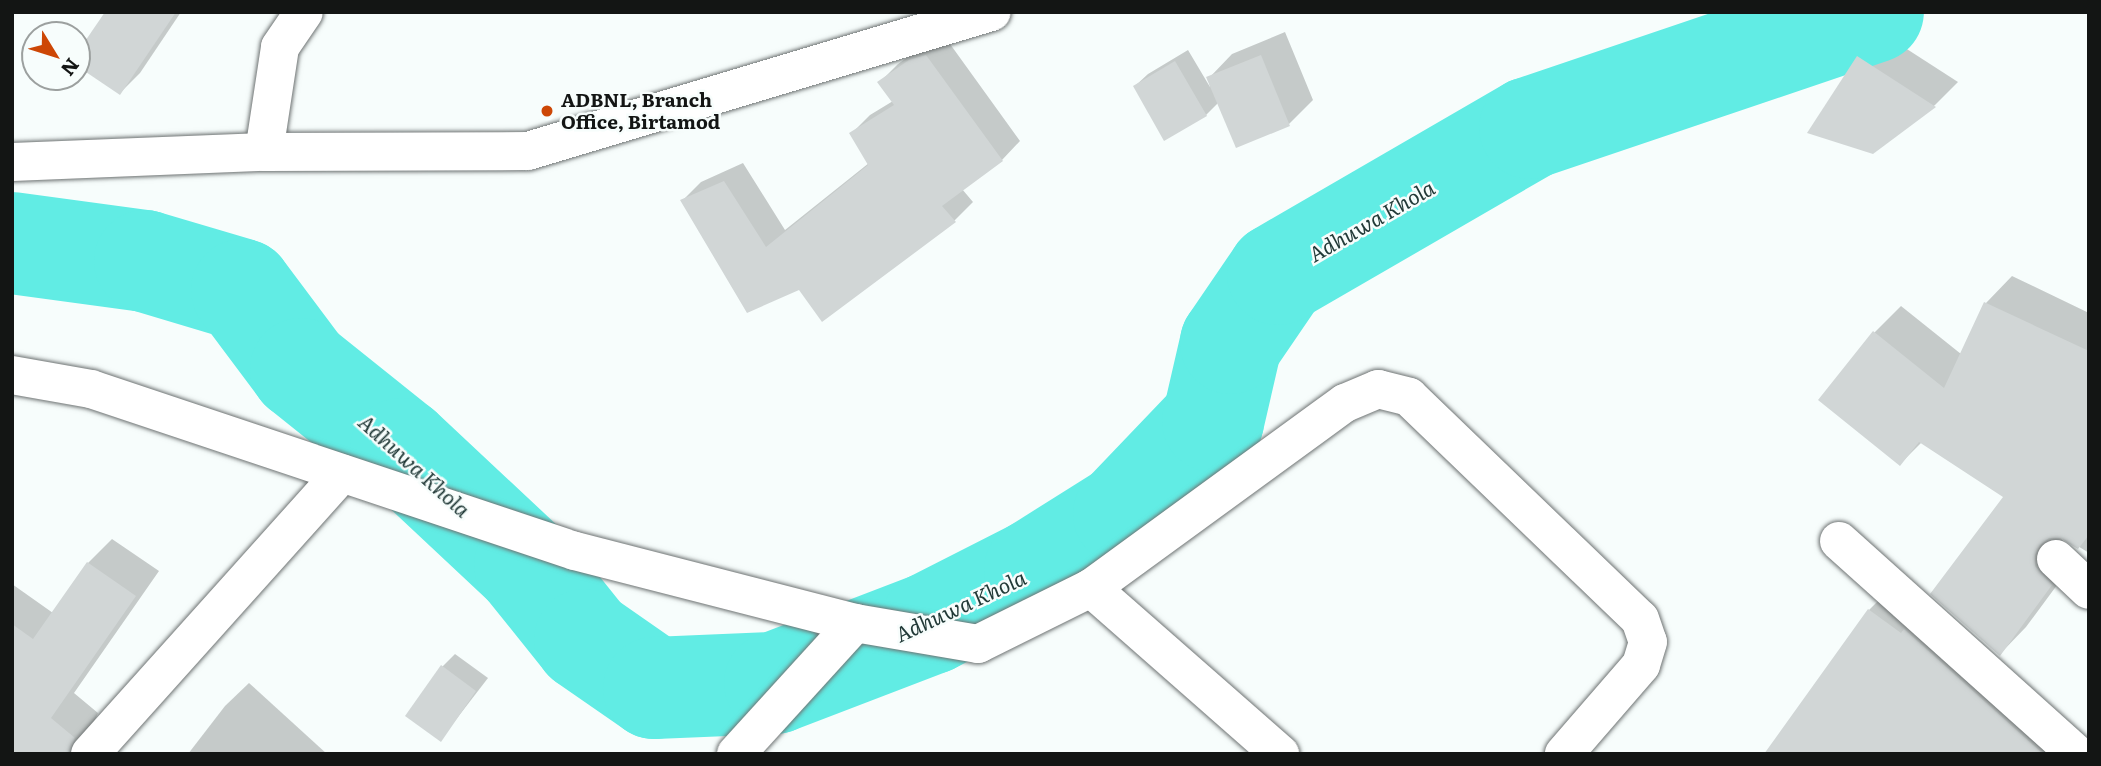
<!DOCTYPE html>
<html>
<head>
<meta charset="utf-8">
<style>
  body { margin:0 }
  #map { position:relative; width:2101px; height:766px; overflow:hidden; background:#f7fdfc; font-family:Literata,serif }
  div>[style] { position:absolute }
  .shadow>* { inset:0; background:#0003 }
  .river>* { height:102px; margin:-51px; padding:0 51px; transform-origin:51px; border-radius:51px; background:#61ece4 }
  .building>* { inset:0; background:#d1d6d6 }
  .roads { filter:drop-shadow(0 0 2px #6e7373) drop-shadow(0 0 2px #6e7373) }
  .minor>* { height:38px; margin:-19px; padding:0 19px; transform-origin:19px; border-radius:19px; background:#fff }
  .dots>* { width:19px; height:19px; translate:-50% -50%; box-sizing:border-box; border:4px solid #f7fdfc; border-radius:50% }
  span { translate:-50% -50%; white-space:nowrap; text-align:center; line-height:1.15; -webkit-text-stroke:5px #f7fdfc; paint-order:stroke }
  .poi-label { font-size:19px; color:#131514; font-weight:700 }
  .left { translate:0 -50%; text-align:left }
  .water-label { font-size:21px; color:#223a38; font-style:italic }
  .frame { position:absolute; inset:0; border:14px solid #131514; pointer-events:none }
  .north { position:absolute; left:21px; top:21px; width:70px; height:70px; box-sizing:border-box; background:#f7fdfc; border:2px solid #9ca09f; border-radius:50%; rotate:128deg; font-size:19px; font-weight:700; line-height:28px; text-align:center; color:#131514 }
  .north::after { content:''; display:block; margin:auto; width:24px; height:32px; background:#cd4706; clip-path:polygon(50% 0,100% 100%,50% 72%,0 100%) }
</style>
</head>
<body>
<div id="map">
  <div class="shadow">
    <div style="clip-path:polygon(107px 12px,181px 12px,140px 73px,120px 93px,77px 64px,77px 56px)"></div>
    <div style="clip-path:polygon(1285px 32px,1313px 100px,1289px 124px,1237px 146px,1219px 102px,1206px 115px,1135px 86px,1148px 74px,1188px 50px,1210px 87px,1209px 78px,1232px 54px)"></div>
    <div style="clip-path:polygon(1882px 33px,1958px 82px,1935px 105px,1873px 152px,1810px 132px,1859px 57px)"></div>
    <div style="clip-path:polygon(945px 37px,1020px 141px,1002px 160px,962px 189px,973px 202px,954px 221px,800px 288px,682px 201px,701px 182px,743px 163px,785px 230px,869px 163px,851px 134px,870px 115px,893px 101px,879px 83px,898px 64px,930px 41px)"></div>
    <div style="clip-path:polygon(2012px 276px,2089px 313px,2089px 553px,2057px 533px,2077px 558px,2026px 627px,2000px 654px,2005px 497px,1922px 442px,1900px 464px,1821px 400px,1875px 332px,1901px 306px,1961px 354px,1986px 303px)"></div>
    <div style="clip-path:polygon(112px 539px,159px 571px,74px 693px,98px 713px,92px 727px,70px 754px,12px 754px,12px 584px,53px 613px,88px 563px)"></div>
    <div style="clip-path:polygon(1891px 588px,2061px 729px,2047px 754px,1932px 754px,1869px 610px)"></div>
    <div style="clip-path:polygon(455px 654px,488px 678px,441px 739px,442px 667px)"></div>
    <div style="clip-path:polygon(249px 683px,327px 754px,188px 754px,225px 706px)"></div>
  </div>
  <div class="river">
    <div style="left:12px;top:243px;width:134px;rotate:7.7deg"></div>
    <div style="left:145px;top:261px;width:101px;rotate:16.6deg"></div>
    <div style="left:242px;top:290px;width:99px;rotate:53.2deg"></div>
    <div style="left:301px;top:369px;width:128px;rotate:38.7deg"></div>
    <div style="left:401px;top:449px;width:170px;rotate:43.1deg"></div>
    <div style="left:525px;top:565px;width:96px;rotate:51.3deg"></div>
    <div style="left:585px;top:640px;width:84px;rotate:34.8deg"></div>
    <div style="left:654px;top:688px;width:121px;rotate:-2.4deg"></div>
    <div style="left:775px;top:683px;width:167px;rotate:-21deg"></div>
    <div style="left:931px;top:623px;width:117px;rotate:-27deg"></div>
    <div style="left:1035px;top:570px;width:105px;rotate:-32.2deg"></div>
    <div style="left:1124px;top:514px;width:129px;rotate:-46.3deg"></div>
    <div style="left:1213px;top:421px;width:80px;rotate:-77deg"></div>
    <div style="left:1231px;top:343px;width:83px;rotate:-55.7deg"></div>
    <div style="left:1278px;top:274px;width:291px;rotate:-30.1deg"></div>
    <div style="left:1530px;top:128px;width:362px;rotate:-18.7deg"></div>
  </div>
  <div class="building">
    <div style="clip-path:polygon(105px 12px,176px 12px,120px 95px,77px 66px,77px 53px)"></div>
    <div style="clip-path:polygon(926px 55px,1003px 161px,942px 206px,956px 222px,822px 322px,799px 290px,747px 313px,680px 200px,724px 181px,766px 247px,868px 165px,849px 133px,894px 105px,877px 82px,909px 60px)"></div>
    <div style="clip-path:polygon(1261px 55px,1290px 126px,1236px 148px,1206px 77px)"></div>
    <div style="clip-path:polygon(1857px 56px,1936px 107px,1873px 154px,1807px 133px)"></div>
    <div style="clip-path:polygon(1175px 61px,1207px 116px,1164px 141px,1133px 86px)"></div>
    <div style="clip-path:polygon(1984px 302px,2089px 351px,2089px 535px,2078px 549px,2060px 538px,2049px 538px,2040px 545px,2035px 555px,2035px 566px,2052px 585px,2000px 656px,1930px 594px,2003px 497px,1919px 442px,1900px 466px,1818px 400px,1873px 331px,1944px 388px)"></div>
    <div style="clip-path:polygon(87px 562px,136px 596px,51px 718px,75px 738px,69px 754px,12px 754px,12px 624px,33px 639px)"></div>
    <div style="clip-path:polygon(1868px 609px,1901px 633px,1904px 629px,2043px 754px,1764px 754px)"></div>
    <div style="clip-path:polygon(441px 665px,476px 691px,441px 742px,405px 716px)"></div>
  </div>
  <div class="roads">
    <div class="minor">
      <div style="left:264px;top:152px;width:106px;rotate:-81.3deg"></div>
      <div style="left:280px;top:47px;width:42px;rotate:-55.6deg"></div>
      <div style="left:12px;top:162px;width:252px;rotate:-2.3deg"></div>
      <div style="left:264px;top:152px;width:264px;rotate:-0.2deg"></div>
      <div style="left:528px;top:151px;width:484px;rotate:-16.7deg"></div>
      <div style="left:12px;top:375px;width:80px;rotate:10deg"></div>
      <div style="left:91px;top:389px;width:510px;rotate:18.51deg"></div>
      <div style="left:575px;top:551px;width:289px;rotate:14.4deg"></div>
      <div style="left:855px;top:623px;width:125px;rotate:9.7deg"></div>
      <div style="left:978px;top:644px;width:126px;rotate:-26.4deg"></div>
      <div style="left:1091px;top:588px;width:314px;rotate:-36.1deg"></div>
      <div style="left:1345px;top:403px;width:36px;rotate:-23deg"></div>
      <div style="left:1378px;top:389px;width:32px;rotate:14deg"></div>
      <div style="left:1409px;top:397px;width:320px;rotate:43.9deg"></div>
      <div style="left:1640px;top:619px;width:24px;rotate:71deg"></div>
      <div style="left:1648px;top:642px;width:24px;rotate:107deg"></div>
      <div style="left:1641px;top:665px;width:118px;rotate:130.9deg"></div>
      <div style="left:1839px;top:541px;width:319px;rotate:41.9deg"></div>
      <div style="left:2056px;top:559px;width:45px;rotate:43.2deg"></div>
      <div style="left:1091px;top:588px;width:252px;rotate:41.3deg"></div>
      <div style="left:90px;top:754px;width:377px;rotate:-48.1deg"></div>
      <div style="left:736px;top:754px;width:177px;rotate:-47.7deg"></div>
    </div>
  </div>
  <div class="dots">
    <div style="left:547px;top:111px;background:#cd4706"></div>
  </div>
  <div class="poi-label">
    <span class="left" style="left:561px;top:111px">ADBNL, Branch<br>Office, Birtamod</span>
  </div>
  <div class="water-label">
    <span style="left:1371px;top:220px;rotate:-30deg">Adhuwa Khola</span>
    <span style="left:415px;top:465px;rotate:42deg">Adhuwa Khola</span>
    <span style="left:960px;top:605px;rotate:-25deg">Adhuwa Khola</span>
  </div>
  <div class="frame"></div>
  <div class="north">N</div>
</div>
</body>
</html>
